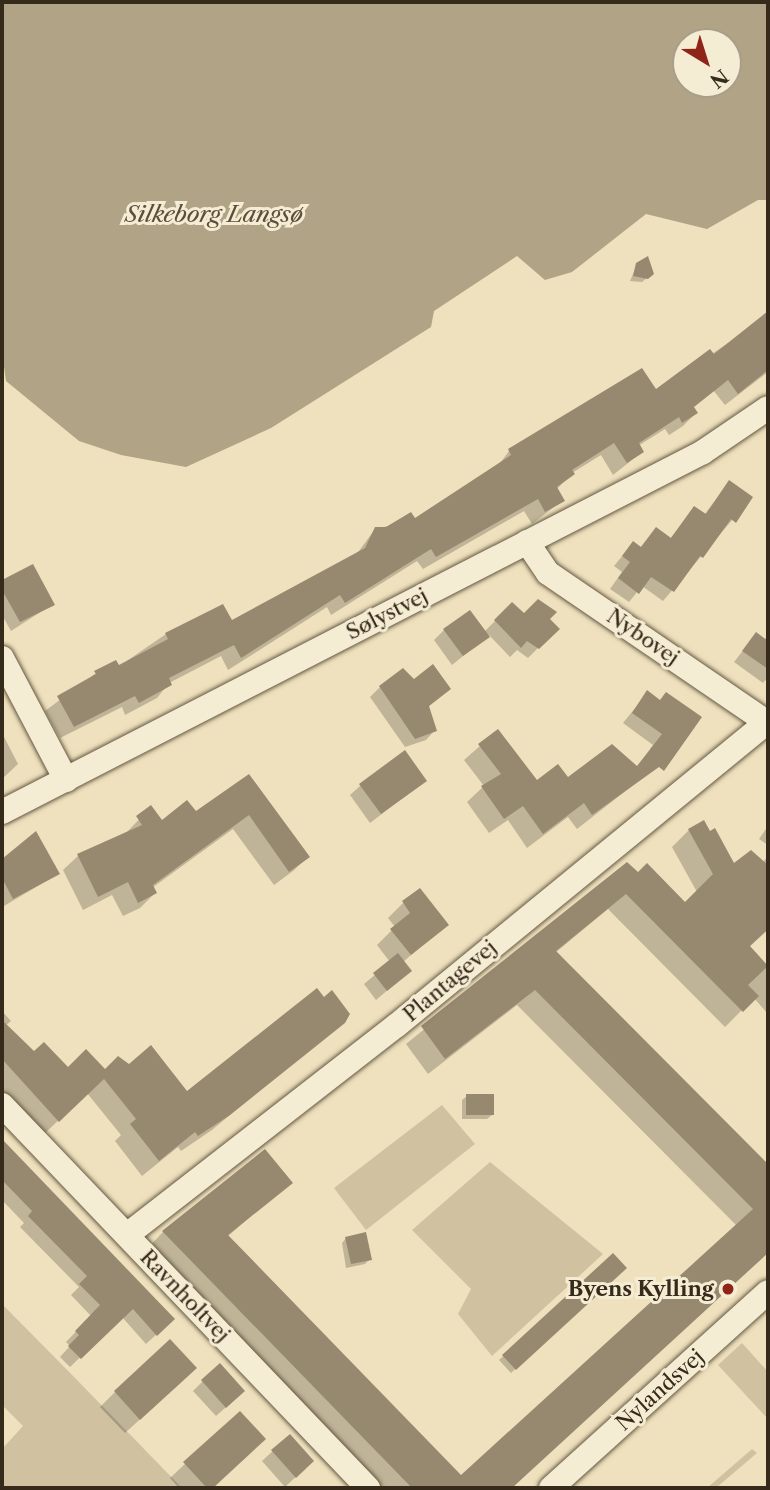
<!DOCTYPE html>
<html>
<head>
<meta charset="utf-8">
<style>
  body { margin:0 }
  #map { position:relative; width:770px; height:1490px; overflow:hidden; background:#efe1bd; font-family:"Libre Caslon Text",serif }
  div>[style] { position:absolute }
  .green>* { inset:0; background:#d0c2a1 }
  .water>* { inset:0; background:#b0a386 }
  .shadow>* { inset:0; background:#0003 }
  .building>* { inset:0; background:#96896f }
  .roads { filter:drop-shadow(0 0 2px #645843) drop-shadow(0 0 2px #645843) }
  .minor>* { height:24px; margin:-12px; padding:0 12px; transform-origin:12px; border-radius:12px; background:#f5ecd4 }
  .dots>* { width:19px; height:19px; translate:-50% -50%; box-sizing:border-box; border:4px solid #f5ecd4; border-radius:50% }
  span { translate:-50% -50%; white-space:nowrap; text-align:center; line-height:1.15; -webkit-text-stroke:6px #f5ecd4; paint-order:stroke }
  .street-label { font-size:21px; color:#362a1a }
  .poi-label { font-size:21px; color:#362a1a; font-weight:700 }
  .right { translate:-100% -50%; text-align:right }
  .water-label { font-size:23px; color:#5b4e3a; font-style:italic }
  .frame { position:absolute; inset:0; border:4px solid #362a1a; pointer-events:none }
  .north { position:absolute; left:672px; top:28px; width:70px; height:70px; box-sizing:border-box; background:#f5ecd4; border:2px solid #a99e8a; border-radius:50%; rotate:142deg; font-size:19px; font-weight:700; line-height:28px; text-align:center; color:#362a1a }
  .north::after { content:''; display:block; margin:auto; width:24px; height:32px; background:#8f2418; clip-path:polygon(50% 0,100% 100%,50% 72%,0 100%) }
</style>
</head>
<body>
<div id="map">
  <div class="green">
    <div style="clip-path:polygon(442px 1105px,475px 1144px,366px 1230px,334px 1188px)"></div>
    <div style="clip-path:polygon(490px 1162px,603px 1254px,492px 1356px,458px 1314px,471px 1289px,412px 1230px)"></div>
    <div style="clip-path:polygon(2px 1304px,79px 1382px,182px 1488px,2px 1488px,2px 1449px,23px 1426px,2px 1405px)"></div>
    <div style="clip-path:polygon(742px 1343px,768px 1372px,768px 1419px,718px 1365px)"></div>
    <div style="clip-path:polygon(752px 1449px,757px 1453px,716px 1488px,707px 1488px)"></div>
  </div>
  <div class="water">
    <div style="clip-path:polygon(evenodd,2px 2px,768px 2px,768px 200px,758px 200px,707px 229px,646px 214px,572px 272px,545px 280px,517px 256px,434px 311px,431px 327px,271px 428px,186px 467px,121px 455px,79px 441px,6px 381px,2px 352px,2px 2px,686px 42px,728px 42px,728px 84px,686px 84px,686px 42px)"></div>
  </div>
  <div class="shadow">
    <div style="clip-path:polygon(637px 265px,647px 278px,642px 282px,630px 281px)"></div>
    <div style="clip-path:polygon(746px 331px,728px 371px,768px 334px,768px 372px,725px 405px,713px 390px,693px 407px,696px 413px,683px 426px,669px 435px,665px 429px,638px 446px,642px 452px,613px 475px,601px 455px,572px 473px,557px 489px,563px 500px,532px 524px,524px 511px,423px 569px,417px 561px,331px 615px,327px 607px,228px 670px,221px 656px,169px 683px,157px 698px,125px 715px,122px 707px,60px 738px,45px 711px,96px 673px,118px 667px,166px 634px,232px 623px,356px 555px,375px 529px,414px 520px,498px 466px,509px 451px,655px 392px)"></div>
    <div style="clip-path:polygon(729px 482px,751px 498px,663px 601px,642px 586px,629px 602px,610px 589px,622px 572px,614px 566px,633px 543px,640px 548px,656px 529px,670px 539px,694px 508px,704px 515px)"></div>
    <div style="clip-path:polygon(33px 566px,53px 604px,11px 631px,2px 615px,2px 582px)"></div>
    <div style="clip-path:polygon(512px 604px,524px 615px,548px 619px,557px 629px,528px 658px,517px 650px,510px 657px,489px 635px,452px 665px,434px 640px,444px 630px,484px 632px)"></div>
    <div style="clip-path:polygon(756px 634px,764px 640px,768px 635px,768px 677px,763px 683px,734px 662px)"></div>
    <div style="clip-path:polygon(414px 681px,449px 689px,428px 707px,435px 730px,426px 740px,405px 747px,370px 697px,380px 687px)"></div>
    <div style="clip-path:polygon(648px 692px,659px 701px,666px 761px,650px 749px,653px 745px,623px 723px)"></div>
    <div style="clip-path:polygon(497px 731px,537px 782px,646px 775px,577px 829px,568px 817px,527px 848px,508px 820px,489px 833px,467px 802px,484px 786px,464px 760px)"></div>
    <div style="clip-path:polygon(2px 733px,18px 764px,2px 779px)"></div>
    <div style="clip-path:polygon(249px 777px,308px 857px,293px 871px,274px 885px,233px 829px,152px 888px,155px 893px,140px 908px,123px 916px,112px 895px,83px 910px,63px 870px,78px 856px,124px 835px,150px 808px,161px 823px,195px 814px)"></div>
    <div style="clip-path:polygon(425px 781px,370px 823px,350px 795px,360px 786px)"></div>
    <div style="clip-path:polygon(768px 826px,768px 845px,759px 839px)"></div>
    <div style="clip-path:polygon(689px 830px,733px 865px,763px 862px,768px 856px,768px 930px,749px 947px,768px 967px,768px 1014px,754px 998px,725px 1027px,608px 909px,555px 953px,768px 1166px,768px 1252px,511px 1488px,380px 1488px,147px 1249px,163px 1232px,290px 1182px,227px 1237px,461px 1478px,737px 1226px,517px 1005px,428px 1074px,406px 1044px,627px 865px,685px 904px,697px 892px,672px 847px)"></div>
    <div style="clip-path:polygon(36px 833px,58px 874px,4px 906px,2px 860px)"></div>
    <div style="clip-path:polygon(403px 903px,447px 924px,403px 962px,410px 971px,376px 1000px,364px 984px,390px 962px,377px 945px,395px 927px,388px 918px)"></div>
    <div style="clip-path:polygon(2px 1011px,11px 1021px,5px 1026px,34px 1054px,68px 1069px,105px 1071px,129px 1066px,187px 1093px,332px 1030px,212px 1130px,181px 1151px,178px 1147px,142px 1176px,115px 1141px,121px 1135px,87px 1093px,42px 1136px,2px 1091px)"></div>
    <div style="clip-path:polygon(467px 1096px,492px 1115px,487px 1119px,462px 1119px,462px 1100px)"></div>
    <div style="clip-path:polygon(2px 1153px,173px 1319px,146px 1344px,122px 1317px,70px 1367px,60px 1357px,70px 1346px,66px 1342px,91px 1316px,71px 1295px,79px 1287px,20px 1227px,24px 1223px,2px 1200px)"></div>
    <div style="clip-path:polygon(346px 1238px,370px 1259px,365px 1264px,346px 1268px,342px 1243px)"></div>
    <div style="clip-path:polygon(613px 1255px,625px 1268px,511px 1373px,499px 1360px)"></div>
    <div style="clip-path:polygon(203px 1381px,233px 1401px,216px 1416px,193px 1391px)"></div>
    <div style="clip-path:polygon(180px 1383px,125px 1433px,100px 1407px,115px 1392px)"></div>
    <div style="clip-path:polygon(289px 1436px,302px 1471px,285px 1487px,262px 1461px)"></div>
    <div style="clip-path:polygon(249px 1454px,212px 1488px,179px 1488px,170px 1478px,185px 1464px)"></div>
  </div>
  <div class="building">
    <div style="clip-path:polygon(648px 256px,654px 274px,648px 279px,633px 276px,636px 263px)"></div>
    <div style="clip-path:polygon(768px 311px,768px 370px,738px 394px,728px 380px,694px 407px,698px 413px,682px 423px,679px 417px,639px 443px,644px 452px,627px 463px,614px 443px,572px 470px,575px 474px,557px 487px,565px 501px,545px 512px,538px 499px,436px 557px,431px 549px,345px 603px,340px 595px,241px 658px,234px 645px,169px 678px,172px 685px,139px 703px,135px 696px,74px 727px,57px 696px,96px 674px,94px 671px,116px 660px,119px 665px,168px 639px,165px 633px,223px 604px,232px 620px,365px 548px,375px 527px,386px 527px,411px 512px,415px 518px,511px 455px,508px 449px,642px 368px,656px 389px,710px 349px,714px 354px)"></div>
    <div style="clip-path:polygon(729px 480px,753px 497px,736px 523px,731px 519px,703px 558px,700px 556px,674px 592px,651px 577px,639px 594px,618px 578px,630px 562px,622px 556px,633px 541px,641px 547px,656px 527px,671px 538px,694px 506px,706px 514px)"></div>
    <div style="clip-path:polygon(33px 564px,55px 605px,20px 622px,2px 590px,2px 580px)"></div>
    <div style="clip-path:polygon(538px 599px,557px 612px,550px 619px,560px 629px,539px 649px,527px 641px,521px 648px,494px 620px,512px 602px,524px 613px)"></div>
    <div style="clip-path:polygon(470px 610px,490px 637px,463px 656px,443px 629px)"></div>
    <div style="clip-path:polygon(756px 632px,768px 641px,768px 669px,742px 651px)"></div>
    <div style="clip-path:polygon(433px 664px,451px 689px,429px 706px,437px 731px,415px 739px,379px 686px,403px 668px,414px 679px)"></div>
    <div style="clip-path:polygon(647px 690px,660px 700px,666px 692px,702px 717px,664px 771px,659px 767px,592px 815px,584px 803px,543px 834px,523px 806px,504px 819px,481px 786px,501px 774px,478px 744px,498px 729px,537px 780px,558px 764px,568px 777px,612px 744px,637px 766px,662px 734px,632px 713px)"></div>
    <div style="clip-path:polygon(405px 750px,427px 781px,381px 814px,359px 784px)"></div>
    <div style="clip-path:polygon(249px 774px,310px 857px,289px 872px,249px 815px,153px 885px,157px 893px,138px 903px,128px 882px,98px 897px,77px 854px,142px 825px,136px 816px,151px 805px,162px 820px,187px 800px,196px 811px)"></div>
    <div style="clip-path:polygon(704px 820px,710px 831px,715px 828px,734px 863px,751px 850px,768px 865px,768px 929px,750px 946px,768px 966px,748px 985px,759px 996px,743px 1012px,626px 894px,556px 951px,768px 1164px,768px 1253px,512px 1488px,412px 1488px,162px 1231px,265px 1149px,293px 1183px,228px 1235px,461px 1475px,753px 1209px,535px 990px,445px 1059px,421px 1026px,627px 862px,638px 872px,647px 863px,685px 902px,713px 874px,688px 829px)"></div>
    <div style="clip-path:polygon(36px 831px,60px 874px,13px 899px,2px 878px,2px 859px)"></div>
    <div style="clip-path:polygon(420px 888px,449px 925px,411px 955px,390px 929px,410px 913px,402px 901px)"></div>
    <div style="clip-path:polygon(398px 953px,412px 971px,387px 991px,373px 973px)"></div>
    <div style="clip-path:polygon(317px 988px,324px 997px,332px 990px,350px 1014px,345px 1023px,230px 1115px,198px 1136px,195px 1132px,159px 1161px,130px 1124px,136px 1119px,104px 1079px,59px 1122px,2px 1059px,2px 1020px,34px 1051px,44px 1042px,68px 1067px,86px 1049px,105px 1069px,118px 1056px,129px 1064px,151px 1045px,187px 1091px)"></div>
    <div style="clip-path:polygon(466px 1094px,494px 1094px,494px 1115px,466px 1115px)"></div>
    <div style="clip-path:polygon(2px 1139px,175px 1319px,157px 1336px,133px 1309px,81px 1359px,68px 1346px,79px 1335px,75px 1331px,100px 1305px,79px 1284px,87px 1276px,28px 1216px,32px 1211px,2px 1180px)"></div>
    <div style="clip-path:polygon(366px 1232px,372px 1260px,351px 1264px,345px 1237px)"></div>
    <div style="clip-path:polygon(613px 1253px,627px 1268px,516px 1370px,502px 1355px)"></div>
    <div style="clip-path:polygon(170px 1339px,197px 1368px,140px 1420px,114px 1391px)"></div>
    <div style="clip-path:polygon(220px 1363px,245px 1391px,226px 1408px,201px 1380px)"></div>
    <div style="clip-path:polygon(240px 1411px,266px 1439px,213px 1488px,207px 1488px,183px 1462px)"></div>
    <div style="clip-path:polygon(290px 1434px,314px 1461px,296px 1478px,271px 1450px)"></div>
  </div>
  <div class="roads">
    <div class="minor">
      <div style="left:527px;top:542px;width:37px;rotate:56deg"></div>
      <div style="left:548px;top:573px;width:266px;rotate:34.3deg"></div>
      <div style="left:2px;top:658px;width:138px;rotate:62.3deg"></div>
      <div style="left:2px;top:812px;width:788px;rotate:-27.18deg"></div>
      <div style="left:703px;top:452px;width:78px;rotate:-34.1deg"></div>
      <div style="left:2px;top:1105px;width:530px;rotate:46.3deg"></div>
      <div style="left:127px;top:1235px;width:342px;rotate:-37.9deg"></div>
      <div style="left:397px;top:1025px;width:480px;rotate:-39.3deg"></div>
      <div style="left:551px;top:1488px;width:292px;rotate:-42.1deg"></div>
    </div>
  </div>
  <div class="dots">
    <div style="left:728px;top:1289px;background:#8f2418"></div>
  </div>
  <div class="street-label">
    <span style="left:387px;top:614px;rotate:-27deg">Sølystvej</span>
    <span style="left:643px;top:637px;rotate:34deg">Nybovej</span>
    <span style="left:450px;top:981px;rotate:-40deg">Plantagevej</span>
    <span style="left:185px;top:1296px;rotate:46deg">Ravnholtvej</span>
    <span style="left:660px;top:1390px;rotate:-42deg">Nylandsvej</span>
  </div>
  <div class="poi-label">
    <span class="right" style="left:714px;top:1289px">Byens Kylling</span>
  </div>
  <div class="water-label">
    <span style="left:214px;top:214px">Silkeborg Langsø</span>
  </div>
  <div class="frame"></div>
  <div class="north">N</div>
</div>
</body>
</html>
